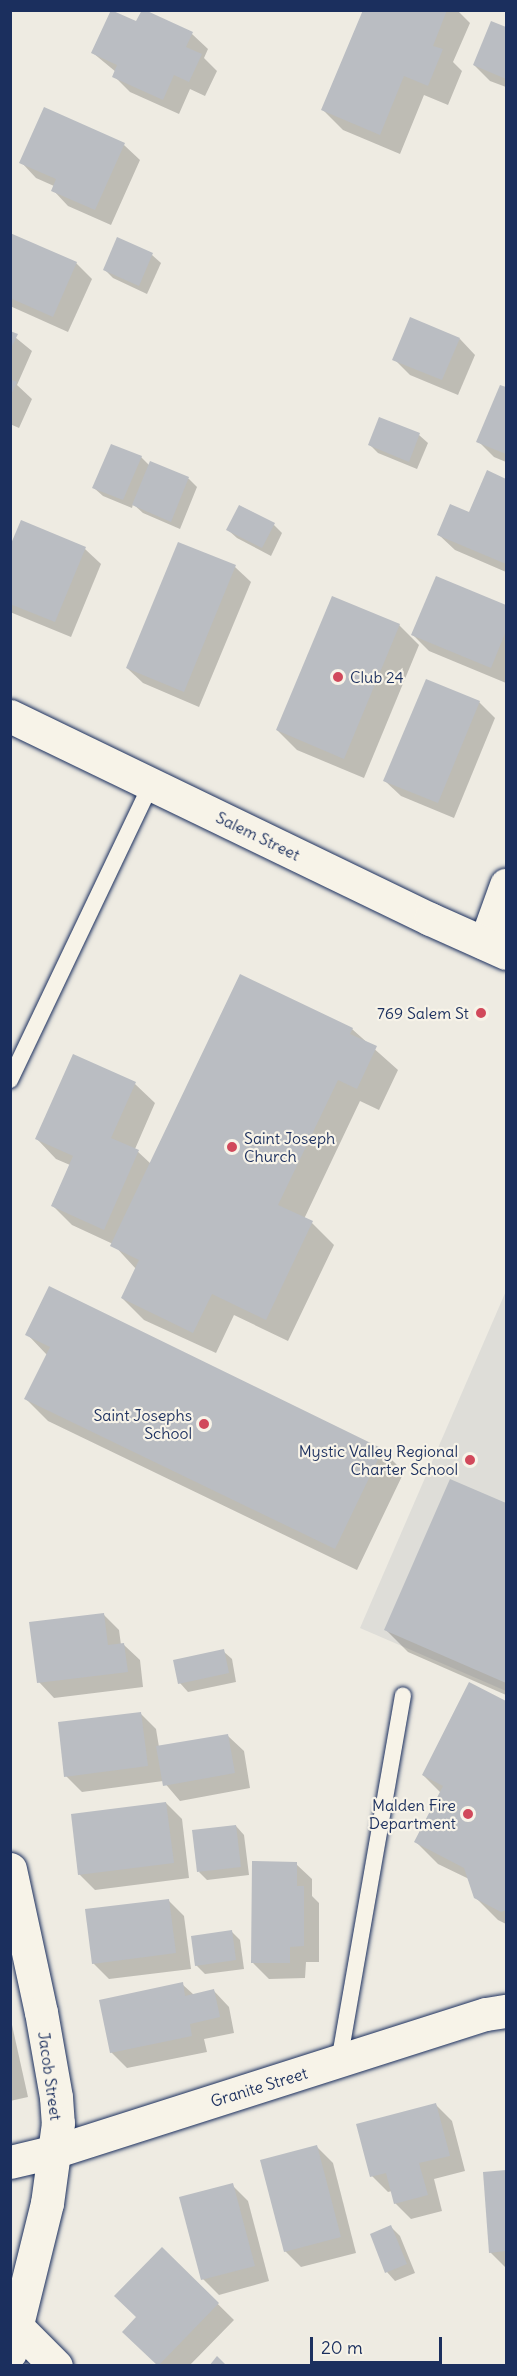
<!DOCTYPE html>
<html>
<head>
<meta charset="utf-8">
<style>
  body { margin:0 }
  #map { position:relative; width:517px; height:2376px; overflow:hidden; background:#eeebe2; font-family:Delius,sans-serif }
  div>[style] { position:absolute }
  .built>* { inset:0; background:#deddd8 }
  .shadow>* { inset:0; background:#0003 }
  .building>* { inset:0; background:#babdc2 }
  .roads { filter:drop-shadow(0 0 2px #1b2f5e) drop-shadow(0 0 2px #1b2f5e) }
  .lane>* { height:16px; margin:-8px; padding:0 8px; transform-origin:8px; border-radius:8px; background:#f7f3e8 }
  .street>* { height:33px; margin:-16.5px; padding:0 16.5px; transform-origin:16.5px; border-radius:16.5px; background:#f7f3e8 }
  .secondary>* { height:33px; margin:-16.5px; padding:0 16.5px; transform-origin:16.5px; border-radius:16.5px; background:#f7f3e8 }
  .dots>* { width:16px; height:16px; translate:-50% -50%; box-sizing:border-box; border:3px solid #f7f3e8; border-radius:50% }
  span { translate:-50% -50%; white-space:nowrap; text-align:center; line-height:1.15; -webkit-text-stroke:4.5px #f7f3e8; paint-order:stroke }
  .poi-label { font-size:16px; color:#1b2f5e }
  .left { translate:0 -50%; text-align:left }
  .right { translate:-100% -50%; text-align:right }
  .street-label { font-size:16px; color:#1b2f5e }
  .frame { position:absolute; inset:0; border:12px solid #1b2f5e; pointer-events:none }
  .scale { position:absolute; left:310px; top:2337px; width:132px; height:27px; box-sizing:border-box; border:3px solid #1b2f5e; border-top:0; padding-left:8px; font-size:18px; line-height:21px; white-space:nowrap; color:#1b2f5e; -webkit-text-stroke:4px #f7f3e8; paint-order:stroke }
</style>
</head>
<body>
<div id="map">
  <div class="built">
    <div style="clip-path:polygon(506px 1291px,506px 1691px,360px 1628px)"></div>
  </div>
  <div class="shadow">
    <div style="clip-path:polygon(364px 10px,457px 10px,470px 23px,453px 62px,462px 71px,448px 105px,424px 95px,400px 154px,343px 130px,323px 110px)"></div>
    <div style="clip-path:polygon(137px 23px,192px 34px,208px 49px,204px 58px,217px 71px,205px 96px,190px 89px,179px 114px,130px 92px,114px 76px,116px 72px,93px 53px)"></div>
    <div style="clip-path:polygon(492px 23px,506px 29px,506px 87px,490px 81px,474px 65px)"></div>
    <div style="clip-path:polygon(124px 145px,140px 160px,111px 225px,68px 206px,53px 190px,54px 186px,36px 178px,21px 162px)"></div>
    <div style="clip-path:polygon(10px 234px,76px 263px,92px 279px,68px 332px,10px 306px)"></div>
    <div style="clip-path:polygon(152px 255px,161px 263px,147px 294px,113px 278px,104px 269px)"></div>
    <div style="clip-path:polygon(10px 333px,32px 351px,17px 385px,32px 399px,19px 428px,10px 424px)"></div>
    <div style="clip-path:polygon(460px 339px,475px 355px,458px 395px,410px 375px,394px 359px)"></div>
    <div style="clip-path:polygon(501px 386px,506px 389px,506px 462px,494px 457px,478px 441px)"></div>
    <div style="clip-path:polygon(419px 435px,428px 443px,417px 469px,378px 453px,369px 444px)"></div>
    <div style="clip-path:polygon(141px 457px,150px 466px,151px 463px,189px 479px,197px 487px,180px 529px,143px 513px,133px 504px,132px 508px,103px 496px,94px 488px)"></div>
    <div style="clip-path:polygon(487px 472px,506px 480px,506px 572px,455px 550px,439px 535px,470px 514px)"></div>
    <div style="clip-path:polygon(22px 522px,85px 549px,101px 564px,71px 637px,10px 612px,10px 550px)"></div>
    <div style="clip-path:polygon(274px 525px,282px 533px,271px 556px,237px 538px,228px 530px)"></div>
    <div style="clip-path:polygon(179px 544px,235px 567px,251px 582px,199px 707px,143px 683px,127px 668px)"></div>
    <div style="clip-path:polygon(437px 578px,506px 607px,506px 683px,429px 651px,413px 635px)"></div>
    <div style="clip-path:polygon(399px 625px,419px 645px,364px 778px,297px 750px,277px 730px)"></div>
    <div style="clip-path:polygon(479px 702px,495px 718px,454px 818px,401px 796px,385px 781px)"></div>
    <div style="clip-path:polygon(352px 1029px,398px 1070px,379px 1110px,360px 1101px,304px 1219px,312px 1223px,334px 1245px,288px 1341px,234px 1315px,216px 1353px,144px 1320px,122px 1298px,136px 1269px,113px 1244px,72px 1225px,52px 1205px,70px 1165px,56px 1159px,37px 1139px,135px 1084px,155px 1103px,135px 1149px,151px 1164px)"></div>
    <div style="clip-path:polygon(27px 1334px,382px 1450px,404px 1472px,357px 1570px,48px 1421px,26px 1399px,47px 1355px)"></div>
    <div style="clip-path:polygon(451px 1481px,506px 1505px,506px 1695px,408px 1652px,386px 1630px)"></div>
    <div style="clip-path:polygon(104px 1615px,119px 1630px,121px 1645px,124px 1645px,140px 1660px,143px 1687px,54px 1698px,39px 1682px)"></div>
    <div style="clip-path:polygon(223px 1651px,232px 1659px,236px 1682px,188px 1692px,180px 1683px)"></div>
    <div style="clip-path:polygon(469px 1684px,506px 1703px,506px 1924px,498px 1920px,475px 1897px,469px 1879px,438px 1864px,416px 1842px,441px 1793px,423px 1775px)"></div>
    <div style="clip-path:polygon(140px 1713px,156px 1729px,159px 1747px,228px 1736px,244px 1751px,250px 1788px,180px 1801px,163px 1781px,82px 1792px,66px 1776px)"></div>
    <div style="clip-path:polygon(166px 1803px,182px 1819px,189px 1878px,95px 1890px,79px 1874px)"></div>
    <div style="clip-path:polygon(236px 1826px,244px 1835px,249px 1875px,207px 1880px,199px 1872px)"></div>
    <div style="clip-path:polygon(296px 1864px,312px 1879px,312px 1896px,319px 1903px,319px 1962px,306px 1962px,305px 1978px,269px 1979px,253px 1963px)"></div>
    <div style="clip-path:polygon(168px 1900px,184px 1916px,191px 1969px,109px 1979px,93px 1963px)"></div>
    <div style="clip-path:polygon(232px 1932px,240px 1940px,244px 1969px,205px 1974px,196px 1965px)"></div>
    <div style="clip-path:polygon(182px 1984px,194px 1995px,214px 1991px,229px 2007px,234px 2033px,204px 2039px,207px 2052px,127px 2068px,111px 2052px)"></div>
    <div style="clip-path:polygon(10px 2016px,28px 2097px,10px 2101px)"></div>
    <div style="clip-path:polygon(436px 2105px,452px 2121px,465px 2171px,434px 2179px,442px 2211px,411px 2219px,395px 2203px,392px 2191px,388px 2192px,372px 2176px)"></div>
    <div style="clip-path:polygon(317px 2147px,333px 2163px,356px 2253px,301px 2267px,285px 2251px)"></div>
    <div style="clip-path:polygon(506px 2172px,506px 2268px,490px 2252px,484px 2174px)"></div>
    <div style="clip-path:polygon(232px 2185px,248px 2201px,269px 2281px,219px 2295px,203px 2279px)"></div>
    <div style="clip-path:polygon(391px 2227px,400px 2236px,415px 2273px,395px 2281px,387px 2272px)"></div>
    <div style="clip-path:polygon(162px 2249px,234px 2320px,189px 2366px,159px 2366px,124px 2332px,138px 2318px)"></div>
  </div>
  <div class="building">
    <div style="clip-path:polygon(111px 10px,136px 21px,142px 10px,145px 10px,193px 32px,186px 47px,202px 54px,189px 82px,174px 75px,163px 100px,112px 77px,117px 65px,91px 53px)"></div>
    <div style="clip-path:polygon(363px 10px,447px 10px,433px 46px,443px 49px,428px 86px,404px 76px,380px 135px,321px 110px)"></div>
    <div style="clip-path:polygon(491px 21px,506px 27px,506px 79px,473px 65px)"></div>
    <div style="clip-path:polygon(44px 107px,125px 143px,95px 210px,51px 191px,56px 179px,19px 163px)"></div>
    <div style="clip-path:polygon(10px 233px,77px 262px,53px 317px,10px 298px)"></div>
    <div style="clip-path:polygon(117px 237px,153px 253px,139px 286px,103px 270px)"></div>
    <div style="clip-path:polygon(410px 317px,460px 338px,442px 380px,392px 360px)"></div>
    <div style="clip-path:polygon(10px 331px,18px 334px,10px 350px)"></div>
    <div style="clip-path:polygon(10px 379px,17px 382px,10px 397px)"></div>
    <div style="clip-path:polygon(500px 385px,506px 387px,506px 454px,476px 442px)"></div>
    <div style="clip-path:polygon(379px 417px,420px 433px,409px 462px,368px 445px)"></div>
    <div style="clip-path:polygon(111px 444px,142px 456px,123px 500px,92px 488px)"></div>
    <div style="clip-path:polygon(150px 461px,189px 477px,171px 522px,132px 505px)"></div>
    <div style="clip-path:polygon(487px 470px,506px 479px,506px 564px,437px 535px,450px 504px,469px 512px)"></div>
    <div style="clip-path:polygon(239px 505px,275px 523px,262px 548px,226px 530px)"></div>
    <div style="clip-path:polygon(21px 520px,86px 547px,55px 622px,10px 604px,10px 546px)"></div>
    <div style="clip-path:polygon(178px 542px,236px 565px,184px 692px,126px 668px)"></div>
    <div style="clip-path:polygon(436px 576px,506px 605px,506px 631px,491px 668px,411px 635px)"></div>
    <div style="clip-path:polygon(332px 596px,400px 624px,344px 759px,276px 730px)"></div>
    <div style="clip-path:polygon(426px 679px,480px 701px,438px 803px,383px 781px)"></div>
    <div style="clip-path:polygon(240px 974px,353px 1028px,350px 1034px,377px 1046px,357px 1089px,338px 1080px,278px 1205px,313px 1221px,266px 1320px,212px 1294px,193px 1333px,121px 1298px,139px 1260px,110px 1246px)"></div>
    <div style="clip-path:polygon(73px 1054px,136px 1082px,111px 1138px,139px 1150px,104px 1230px,51px 1206px,73px 1156px,35px 1139px)"></div>
    <div style="clip-path:polygon(49px 1286px,383px 1449px,335px 1549px,24px 1399px,50px 1347px,25px 1335px)"></div>
    <div style="clip-path:polygon(450px 1479px,506px 1503px,506px 1683px,384px 1630px)"></div>
    <div style="clip-path:polygon(104px 1613px,108px 1645px,124px 1643px,128px 1672px,37px 1683px,29px 1622px)"></div>
    <div style="clip-path:polygon(224px 1649px,229px 1673px,178px 1684px,173px 1660px)"></div>
    <div style="clip-path:polygon(469px 1682px,506px 1701px,506px 1910px,501px 1912px,474px 1898px,464px 1868px,414px 1842px,443px 1786px,422px 1775px)"></div>
    <div style="clip-path:polygon(141px 1712px,148px 1766px,64px 1777px,58px 1722px)"></div>
    <div style="clip-path:polygon(228px 1734px,235px 1773px,163px 1786px,156px 1746px)"></div>
    <div style="clip-path:polygon(166px 1802px,174px 1863px,78px 1875px,71px 1814px)"></div>
    <div style="clip-path:polygon(236px 1825px,241px 1867px,197px 1872px,192px 1830px)"></div>
    <div style="clip-path:polygon(252px 1861px,297px 1862px,297px 1886px,304px 1886px,304px 1946px,290px 1947px,290px 1963px,251px 1963px)"></div>
    <div style="clip-path:polygon(169px 1899px,176px 1953px,92px 1964px,85px 1909px)"></div>
    <div style="clip-path:polygon(232px 1930px,236px 1960px,195px 1966px,191px 1936px)"></div>
    <div style="clip-path:polygon(183px 1982px,185px 1996px,214px 1989px,220px 2017px,190px 2024px,192px 2036px,110px 2053px,99px 2000px)"></div>
    <div style="clip-path:polygon(436px 2103px,450px 2156px,419px 2163px,428px 2195px,394px 2204px,386px 2173px,370px 2177px,356px 2124px)"></div>
    <div style="clip-path:polygon(317px 2145px,341px 2237px,284px 2252px,260px 2160px)"></div>
    <div style="clip-path:polygon(506px 2170px,506px 2251px,489px 2253px,483px 2172px)"></div>
    <div style="clip-path:polygon(233px 2183px,255px 2266px,201px 2280px,179px 2197px)"></div>
    <div style="clip-path:polygon(391px 2225px,407px 2264px,385px 2273px,370px 2234px)"></div>
    <div style="clip-path:polygon(162px 2247px,219px 2303px,158px 2366px,122px 2332px,136px 2317px,114px 2296px)"></div>
    <div style="clip-path:polygon(217px 2356px,227px 2366px,209px 2366px)"></div>
  </div>
  <div class="roads">
    <div class="lane">
      <div style="left:10px;top:1080px;width:328px;rotate:-64.5deg"></div>
      <div style="left:339px;top:2062px;width:372px;rotate:-80.1deg"></div>
    </div>
    <div class="street">
      <div style="left:485px;top:943px;width:62px;rotate:-70.1deg"></div>
      <div style="left:10px;top:1869px;width:146px;rotate:77.8deg"></div>
      <div style="left:41px;top:2012px;width:86px;rotate:80deg"></div>
      <div style="left:56px;top:2097px;width:26px;rotate:86deg"></div>
      <div style="left:58px;top:2123px;width:81px;rotate:97.8deg"></div>
      <div style="left:47px;top:2203px;width:154px;rotate:103.9deg"></div>
      <div style="left:17px;top:2327px;width:55px;rotate:45deg"></div>
    </div>
    <div class="secondary">
      <div style="left:10px;top:716px;width:466px;rotate:25.8deg"></div>
      <div style="left:430px;top:919px;width:83px;rotate:24.1deg"></div>
      <div style="left:10px;top:2162px;width:47px;rotate:-13.4deg"></div>
      <div style="left:56px;top:2151px;width:451px;rotate:-17.7deg"></div>
      <div style="left:486px;top:2014px;width:20px;rotate:-9deg"></div>
    </div>
  </div>
  <div class="dots">
    <div style="left:338px;top:677px;background:#d1495b"></div>
    <div style="left:481px;top:1013px;background:#d1495b"></div>
    <div style="left:232px;top:1147px;background:#d1495b"></div>
    <div style="left:204px;top:1424px;background:#d1495b"></div>
    <div style="left:470px;top:1460px;background:#d1495b"></div>
    <div style="left:468px;top:1814px;background:#d1495b"></div>
  </div>
  <div class="poi-label">
    <span class="left" style="left:350px;top:677px">Club 24</span>
    <span class="right" style="left:469px;top:1013px">769 Salem St</span>
    <span class="left" style="left:244px;top:1147px">Saint Joseph<br>Church</span>
    <span class="right" style="left:192px;top:1424px">Saint Josephs<br>School</span>
    <span class="right" style="left:458px;top:1460px">Mystic Valley Regional<br>Charter School</span>
    <span class="right" style="left:456px;top:1814px">Malden Fire<br>Department</span>
  </div>
  <div class="street-label">
    <span style="left:258px;top:836px;rotate:26deg">Salem Street</span>
    <span style="left:50px;top:2076px;rotate:82deg">Jacob Street</span>
    <span style="left:259px;top:2087px;rotate:-17deg">Granite Street</span>
  </div>
  <div class="frame"></div>
  <div class="scale">20 m</div>
</div>
</body>
</html>
